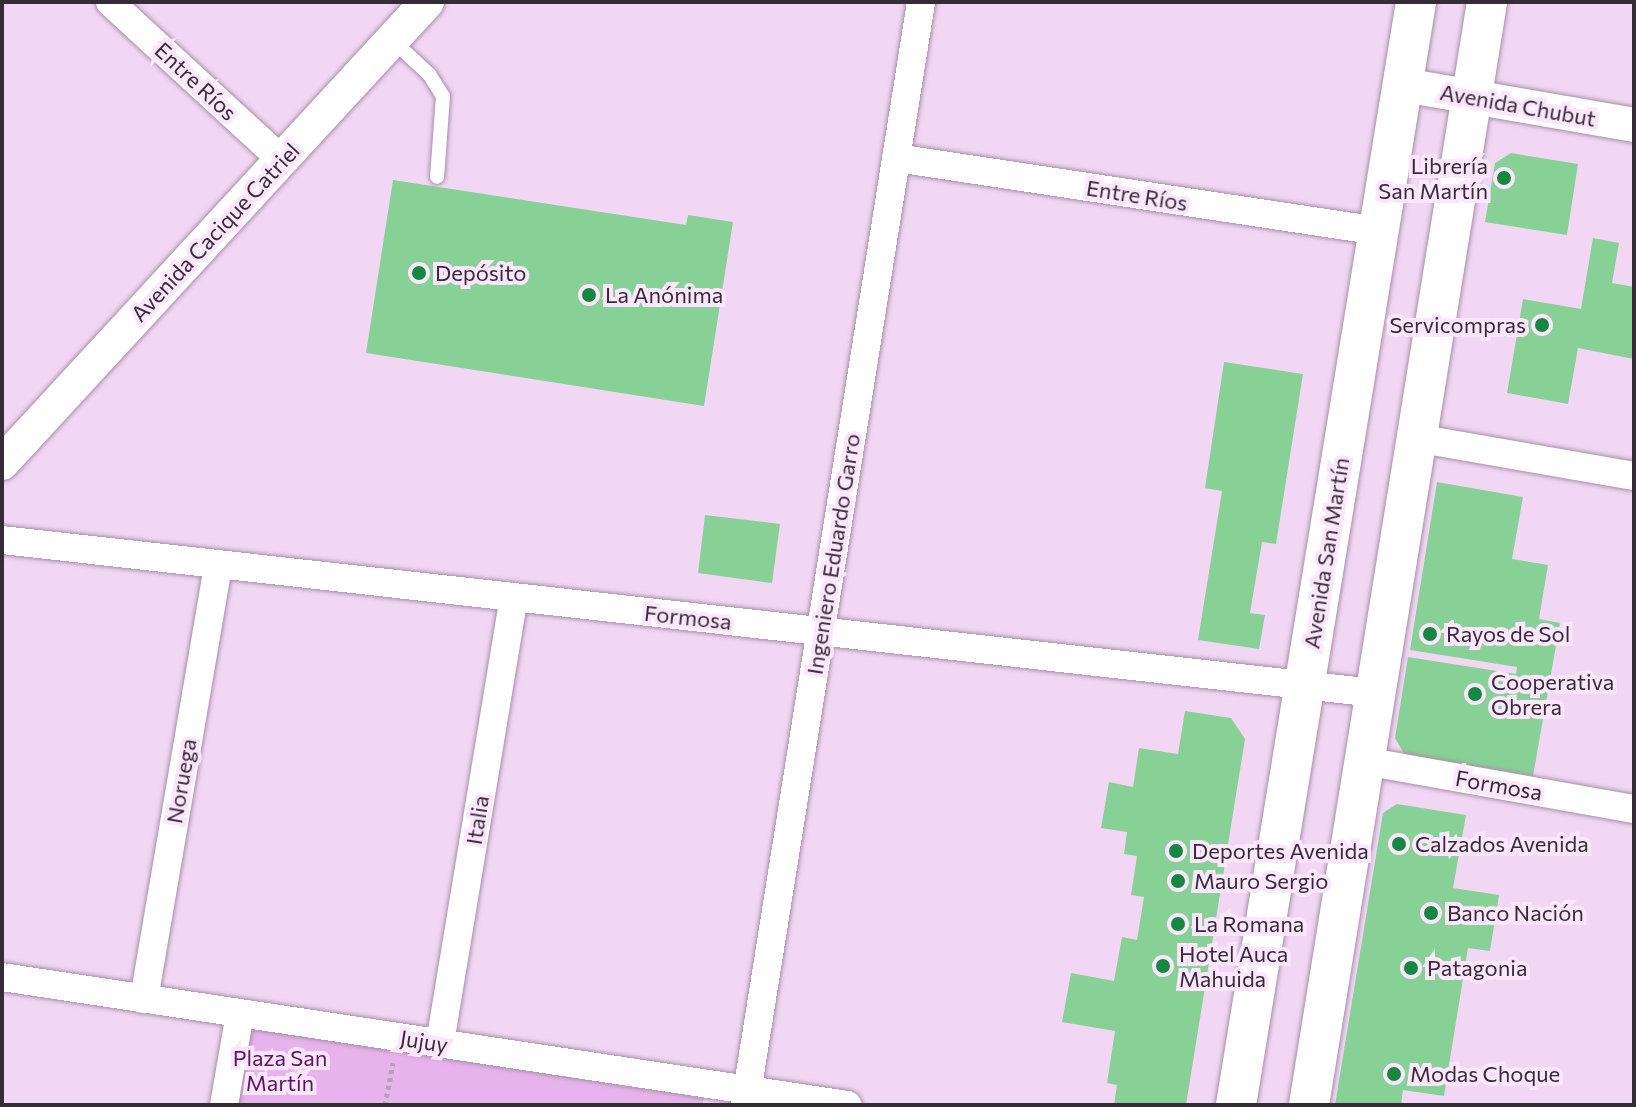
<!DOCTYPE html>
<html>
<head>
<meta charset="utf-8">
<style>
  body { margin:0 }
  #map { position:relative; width:1636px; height:1107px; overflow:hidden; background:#f2d7f4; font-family:Commissioner,sans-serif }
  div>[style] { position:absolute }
  .green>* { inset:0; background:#e7b3ec }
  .building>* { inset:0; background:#88d196 }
  .path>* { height:5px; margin-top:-2.5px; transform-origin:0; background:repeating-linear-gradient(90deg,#b6a1b8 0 4px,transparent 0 8px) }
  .roads { filter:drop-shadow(0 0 2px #a88faa) drop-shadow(0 0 2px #a88faa) }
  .service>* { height:14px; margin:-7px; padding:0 7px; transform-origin:7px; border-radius:7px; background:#fff }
  .minor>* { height:28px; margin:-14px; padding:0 14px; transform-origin:14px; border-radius:14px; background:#fff }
  .tertiary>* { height:34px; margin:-17px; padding:0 17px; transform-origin:17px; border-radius:17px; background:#fff }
  .secondary>* { height:40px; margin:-20px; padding:0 20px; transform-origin:20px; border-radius:20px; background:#fff }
  .dots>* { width:22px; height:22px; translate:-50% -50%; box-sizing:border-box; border:4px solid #fce6fd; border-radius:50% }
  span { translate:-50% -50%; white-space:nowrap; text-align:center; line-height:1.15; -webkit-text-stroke:8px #fce6fd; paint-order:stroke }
  .street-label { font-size:22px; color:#362c37 }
  .poi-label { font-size:22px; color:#362c37 }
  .right { translate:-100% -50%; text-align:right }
  .left { translate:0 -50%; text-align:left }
  .park-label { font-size:22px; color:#5b1463 }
  .frame { position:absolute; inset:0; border:4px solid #362c37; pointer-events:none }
</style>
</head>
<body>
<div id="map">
  <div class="green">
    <div style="clip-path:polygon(249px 1028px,704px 1098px,702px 1105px,237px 1105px)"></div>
  </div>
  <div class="building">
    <div style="clip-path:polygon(1511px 153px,1578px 164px,1567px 235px,1485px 222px,1495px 163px)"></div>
    <div style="clip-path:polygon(393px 180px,686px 225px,688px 215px,733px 222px,704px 406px,366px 353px)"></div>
    <div style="clip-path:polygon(1593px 238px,1619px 243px,1612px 283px,1634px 287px,1634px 359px,1578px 348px,1568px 404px,1507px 393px,1523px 299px,1581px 309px)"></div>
    <div style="clip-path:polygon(1224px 362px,1303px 374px,1276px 544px,1262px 542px,1250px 613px,1265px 615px,1259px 649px,1198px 640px,1222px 491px,1205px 488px)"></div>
    <div style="clip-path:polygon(1437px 482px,1523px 497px,1512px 559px,1548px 565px,1539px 619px,1560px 623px,1533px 776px,1405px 755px,1395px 738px,1408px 657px,1516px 674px,1517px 667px,1410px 650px)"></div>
    <div style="clip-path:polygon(705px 515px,780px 524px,772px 583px,698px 573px)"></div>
    <div style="clip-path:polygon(1185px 711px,1231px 718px,1245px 739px,1186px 1105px,1114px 1105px,1117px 1085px,1107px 1083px,1115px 1031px,1062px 1022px,1071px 973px,1114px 981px,1122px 937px,1137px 940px,1144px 897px,1131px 895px,1137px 856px,1124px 854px,1127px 832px,1101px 828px,1109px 782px,1133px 787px,1139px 748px,1178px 754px)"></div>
    <div style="clip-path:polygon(1397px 804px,1466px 815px,1453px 888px,1499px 895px,1490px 951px,1468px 948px,1444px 1096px,1403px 1090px,1401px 1105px,1335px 1105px,1383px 813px)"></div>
  </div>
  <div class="path">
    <div style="left:385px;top:1105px;width:43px;rotate:-79.2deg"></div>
  </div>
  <div class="roads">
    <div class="service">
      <div style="left:392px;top:40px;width:50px;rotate:42.6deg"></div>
      <div style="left:429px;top:74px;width:26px;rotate:58deg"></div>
      <div style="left:443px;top:96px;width:81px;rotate:94.2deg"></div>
    </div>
    <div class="minor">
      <div style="left:110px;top:2px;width:234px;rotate:42.6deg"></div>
      <div style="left:896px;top:158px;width:488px;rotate:8.6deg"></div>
      <div style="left:1416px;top:438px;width:221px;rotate:9.9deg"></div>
      <div style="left:2px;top:540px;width:1381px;rotate:6.36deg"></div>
      <div style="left:1364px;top:761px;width:274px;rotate:10.1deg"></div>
      <div style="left:2px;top:977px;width:855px;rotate:8.61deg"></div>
      <div style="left:144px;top:999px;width:441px;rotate:-80.3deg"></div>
      <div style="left:440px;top:1043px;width:452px;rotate:-80.6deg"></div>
      <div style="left:224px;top:1105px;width:93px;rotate:-80.1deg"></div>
      <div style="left:745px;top:1105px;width:1117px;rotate:-80.93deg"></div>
    </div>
    <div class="tertiary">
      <div style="left:1403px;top:85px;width:234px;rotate:9.8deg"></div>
      <div style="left:2px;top:463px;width:627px;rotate:-47.33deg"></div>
    </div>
    <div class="secondary">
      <div style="left:1236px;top:1105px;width:1118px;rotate:-80.73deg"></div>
      <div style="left:1309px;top:1105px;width:1117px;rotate:-80.83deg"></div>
    </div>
  </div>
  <div class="dots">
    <div style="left:1504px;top:178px;background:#168740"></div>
    <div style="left:419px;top:273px;background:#168740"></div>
    <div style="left:589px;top:295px;background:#168740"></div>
    <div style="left:1542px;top:325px;background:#168740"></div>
    <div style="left:1430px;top:634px;background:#168740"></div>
    <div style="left:1475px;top:694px;background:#168740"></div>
    <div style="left:1399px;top:844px;background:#168740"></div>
    <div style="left:1176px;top:851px;background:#168740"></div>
    <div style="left:1178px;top:881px;background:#168740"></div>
    <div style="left:1431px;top:913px;background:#168740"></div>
    <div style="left:1178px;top:924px;background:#168740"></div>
    <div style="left:1163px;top:966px;background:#168740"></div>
    <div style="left:1411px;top:968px;background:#168740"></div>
    <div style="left:1394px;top:1074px;background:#168740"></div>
  </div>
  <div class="street-label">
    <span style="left:196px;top:81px;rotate:43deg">Entre Ríos</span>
    <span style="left:1518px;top:105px;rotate:10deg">Avenida Chubut</span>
    <span style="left:1137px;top:195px;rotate:9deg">Entre Ríos</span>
    <span style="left:215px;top:232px;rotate:-47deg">Avenida Cacique Catriel</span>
    <span style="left:1326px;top:553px;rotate:-81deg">Avenida San Martín</span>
    <span style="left:833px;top:554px;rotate:-81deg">Ingeniero Eduardo Garro</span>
    <span style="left:688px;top:617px;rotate:6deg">Formosa</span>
    <span style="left:181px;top:781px;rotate:-80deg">Noruega</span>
    <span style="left:1499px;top:785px;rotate:10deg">Formosa</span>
    <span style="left:477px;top:820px;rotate:-81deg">Italia</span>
    <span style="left:424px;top:1041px;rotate:9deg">Jujuy</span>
  </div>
  <div class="poi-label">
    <span class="right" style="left:1488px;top:178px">Librería<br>San Martín</span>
    <span class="left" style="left:435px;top:273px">Depósito</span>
    <span class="left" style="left:605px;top:295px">La Anónima</span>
    <span class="right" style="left:1526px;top:325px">Servicompras</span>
    <span class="left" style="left:1446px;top:634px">Rayos de Sol</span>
    <span class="left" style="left:1491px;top:694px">Cooperativa<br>Obrera</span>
    <span class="left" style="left:1415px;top:844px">Calzados Avenida</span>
    <span class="left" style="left:1192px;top:851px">Deportes Avenida</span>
    <span class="left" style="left:1194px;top:881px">Mauro Sergio</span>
    <span class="left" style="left:1447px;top:913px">Banco Nación</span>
    <span class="left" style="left:1194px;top:924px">La Romana</span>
    <span class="left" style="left:1179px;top:966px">Hotel Auca<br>Mahuida</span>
    <span class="left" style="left:1427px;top:968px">Patagonia</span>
    <span class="left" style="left:1410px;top:1074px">Modas Choque</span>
  </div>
  <div class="park-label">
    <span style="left:280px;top:1070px">Plaza San<br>Martín</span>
  </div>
  <div class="frame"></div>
</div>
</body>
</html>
